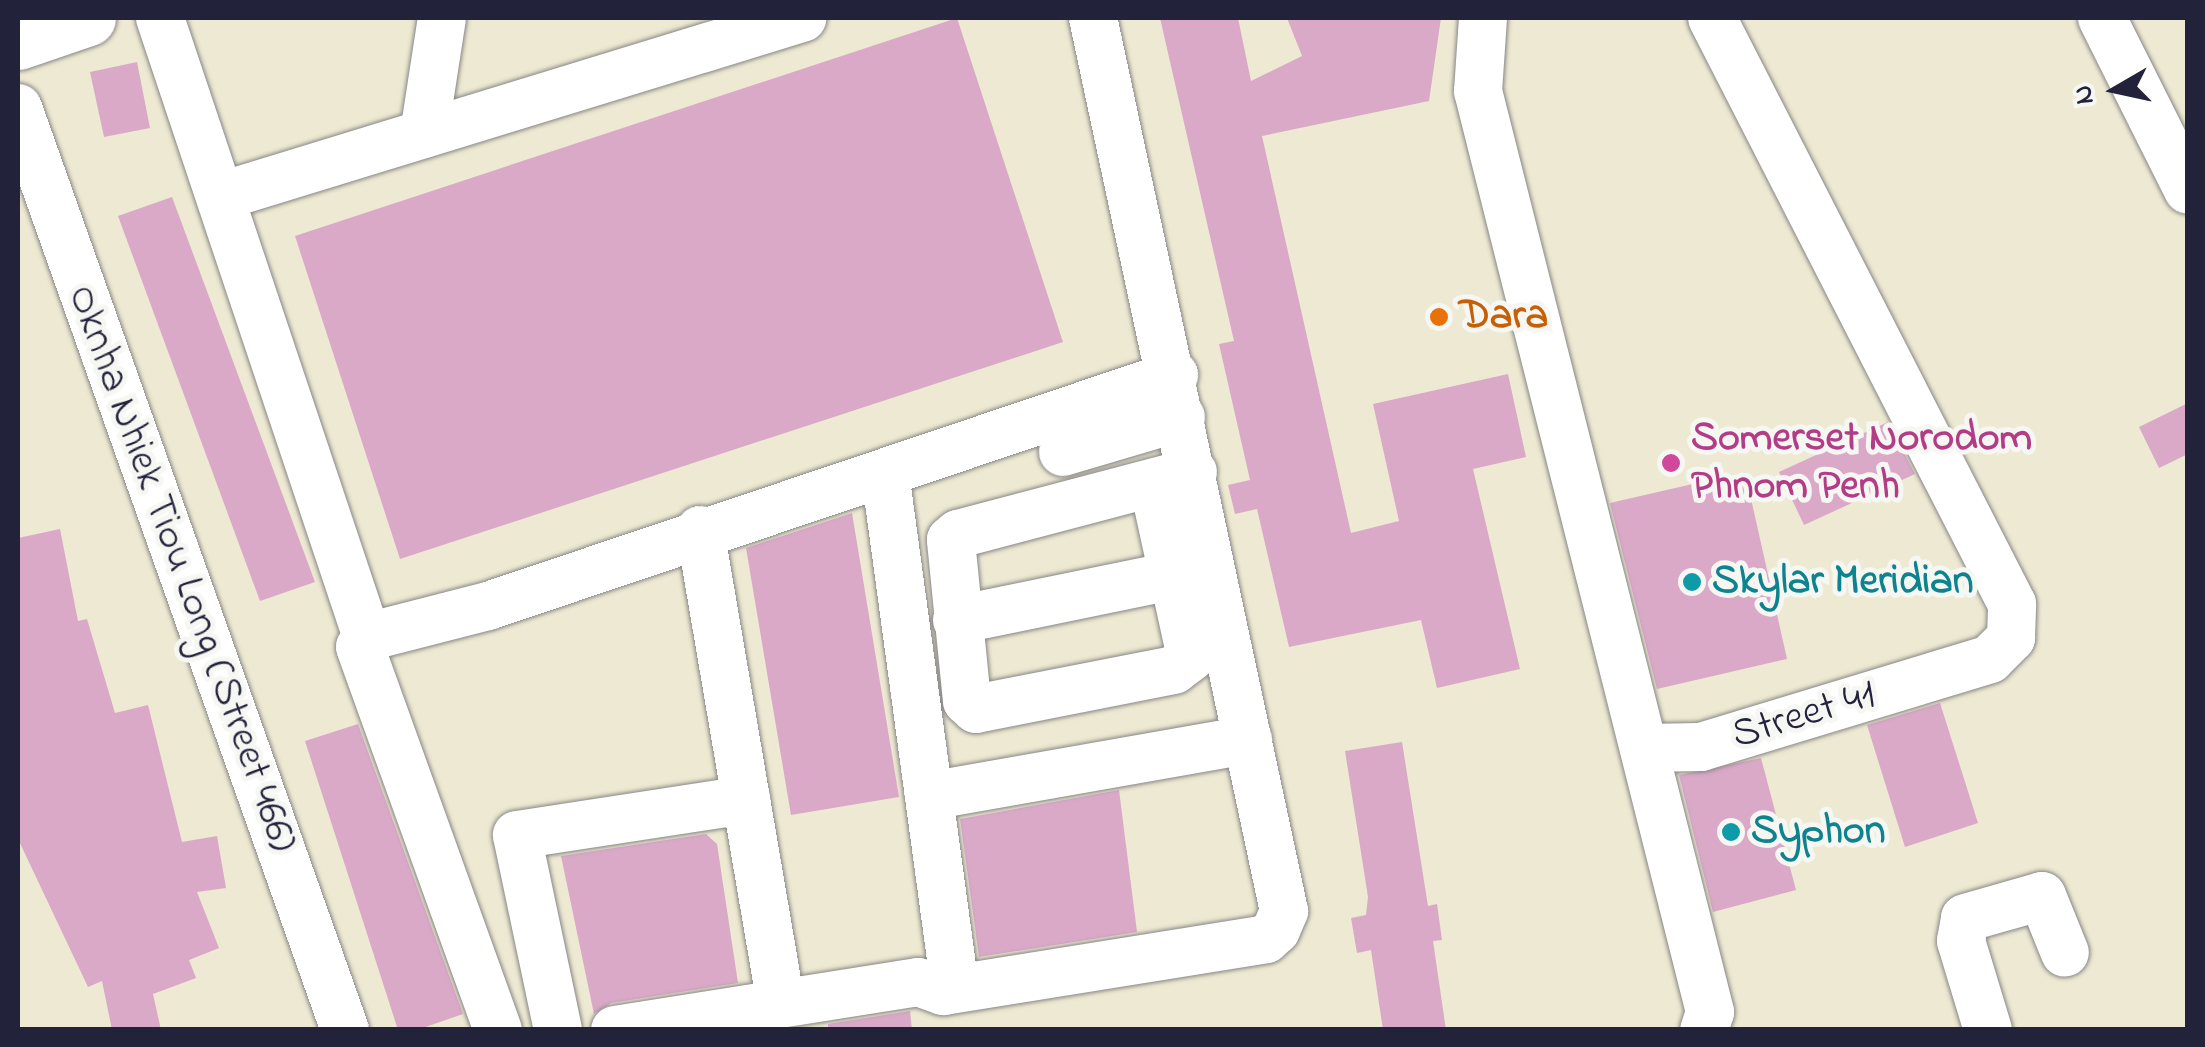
<!DOCTYPE html>
<html>
<head>
<meta charset="utf-8">
<style>
  body { margin:0 }
  #map { position:relative; width:2205px; height:1047px; overflow:hidden; background:#ede9d2; font-family:"Indie Flower",sans-serif }
  div>[style] { position:absolute }
  .building>* { inset:0; background:#daa9c8 }
  .roads { filter:drop-shadow(0 0 2px #888686) drop-shadow(0 0 2px #888686) }
  .minor>* { height:48px; margin:-24px; padding:0 24px; transform-origin:24px; border-radius:24px; background:#fff }
  .major>* { height:55px; margin:-27.5px; padding:0 27.5px; transform-origin:27.5px; border-radius:27.5px; background:#fff }
  .dots>* { width:28px; height:28px; translate:-50% -50%; box-sizing:border-box; border:5px solid #f6f6f2; border-radius:50% }
  span { translate:-50% -50%; white-space:nowrap; text-align:center; line-height:1.15; -webkit-text-stroke:10px #f6f6f2; paint-order:stroke }
  .food-label { font-size:42px; color:#c56008; font-weight:700 }
  .left { translate:0 -50%; text-align:left }
  .hotel-label { font-size:42px; color:#b23c85; font-weight:700 }
  .street-label { font-size:42px; color:#22223b }
  .culture-label { font-size:42px; color:#0d838f; font-weight:700 }
  .frame { position:absolute; inset:0; border:20px solid #22223b; pointer-events:none }
  .north { position:absolute; left:2065px; top:40px; width:100px; height:100px; -webkit-text-stroke:8px #f6f6f2; paint-order:stroke; rotate:261deg; font-size:28px; font-weight:700; line-height:40px; text-align:center; color:#22223b }
  .north::after { content:''; display:block; margin:auto; width:35px; height:45px; background:#22223b; clip-path:polygon(50% 0,100% 100%,50% 72%,0 100%) }
</style>
</head>
<body>
<div id="map">
  <div class="building">
    <div style="clip-path:polygon(957px 18px,1063px 342px,400px 559px,295px 236px)"></div>
    <div style="clip-path:polygon(1160px 18px,1238px 18px,1251px 81px,1302px 56px,1287px 18px,1441px 18px,1429px 101px,1262px 136px,1351px 533px,1399px 521px,1373px 404px,1508px 374px,1526px 457px,1473px 469px,1520px 669px,1437px 688px,1421px 620px,1289px 647px,1257px 509px,1235px 514px,1228px 485px,1250px 480px,1219px 344px,1234px 341px)"></div>
    <div style="clip-path:polygon(137px 62px,150px 128px,104px 137px,90px 72px)"></div>
    <div style="clip-path:polygon(172px 197px,315px 582px,260px 601px,118px 216px)"></div>
    <div style="clip-path:polygon(2188px 403px,2188px 454px,2159px 468px,2139px 427px)"></div>
    <div style="clip-path:polygon(1888px 422px,1915px 474px,1804px 525px,1779px 472px)"></div>
    <div style="clip-path:polygon(1745px 472px,1787px 659px,1657px 689px,1610px 503px)"></div>
    <div style="clip-path:polygon(852px 513px,899px 797px,791px 815px,746px 548px)"></div>
    <div style="clip-path:polygon(60px 529px,78px 621px,87px 619px,115px 713px,148px 705px,182px 842px,217px 836px,226px 888px,197px 892px,219px 948px,189px 960px,196px 978px,153px 994px,161px 1030px,112px 1030px,102px 981px,88px 987px,18px 839px,18px 538px)"></div>
    <div style="clip-path:polygon(1940px 703px,1978px 823px,1905px 847px,1867px 725px)"></div>
    <div style="clip-path:polygon(358px 724px,463px 1014px,417px 1030px,398px 1030px,305px 741px)"></div>
    <div style="clip-path:polygon(1402px 742px,1428px 906px,1437px 904px,1442px 940px,1433px 941px,1446px 1030px,1383px 1030px,1371px 950px,1357px 953px,1351px 918px,1366px 915px,1368px 897px,1345px 751px)"></div>
    <div style="clip-path:polygon(1761px 758px,1796px 890px,1713px 912px,1679px 775px)"></div>
    <div style="clip-path:polygon(1119px 790px,1137px 932px,979px 957px,960px 819px)"></div>
    <div style="clip-path:polygon(706px 834px,717px 844px,738px 983px,611px 1003px,594px 1014px,561px 856px)"></div>
    <div style="clip-path:polygon(910px 1011px,912px 1030px,828px 1030px,828px 1024px)"></div>
  </div>
  <div class="roads">
    <div class="minor">
      <div style="left:160px;top:18px;width:653px;rotate:71.51deg"></div>
      <div style="left:367px;top:637px;width:12px;rotate:125deg"></div>
      <div style="left:360px;top:647px;width:407px;rotate:70.2deg"></div>
      <div style="left:1483px;top:18px;width:73px;rotate:93.9deg"></div>
      <div style="left:1478px;top:91px;width:950px;rotate:75.86deg"></div>
      <div style="left:1710px;top:1012px;width:19px;rotate:108deg"></div>
      <div style="left:2102px;top:18px;width:192px;rotate:63.4deg"></div>
      <div style="left:18px;top:108px;width:978px;rotate:70.47deg"></div>
      <div style="left:424px;top:134px;width:117px;rotate:-81.2deg"></div>
      <div style="left:225px;top:195px;width:604px;rotate:-17.05deg"></div>
      <div style="left:1063px;top:452px;width:123px;rotate:-16.5deg"></div>
      <div style="left:885px;top:473px;width:520px;rotate:82.26deg"></div>
      <div style="left:1153px;top:483px;width:178px;rotate:77.7deg"></div>
      <div style="left:1191px;top:657px;width:21px;rotate:143deg"></div>
      <div style="left:1174px;top:670px;width:202px;rotate:168.9deg"></div>
      <div style="left:976px;top:709px;width:12px;rotate:-138deg"></div>
      <div style="left:967px;top:701px;width:162px;rotate:-95.7deg"></div>
      <div style="left:951px;top:540px;width:9px;rotate:-41deg"></div>
      <div style="left:958px;top:534px;width:243px;rotate:-14.8deg"></div>
      <div style="left:700px;top:530px;width:479px;rotate:80.3deg"></div>
      <div style="left:957px;top:620px;width:225px;rotate:-11.6deg"></div>
      <div style="left:367px;top:637px;width:125px;rotate:-14.4deg"></div>
      <div style="left:488px;top:606px;width:724px;rotate:-18.61deg"></div>
      <div style="left:1644px;top:748px;width:57px;rotate:-1deg"></div>
      <div style="left:1701px;top:747px;width:302px;rotate:-16.9deg"></div>
      <div style="left:1990px;top:659px;width:30px;rotate:-45deg"></div>
      <div style="left:2011px;top:638px;width:34px;rotate:-88deg"></div>
      <div style="left:2012px;top:604px;width:658px;rotate:-117.11deg"></div>
      <div style="left:929px;top:796px;width:324px;rotate:-10deg"></div>
      <div style="left:558px;top:1030px;width:199px;rotate:-101.9deg"></div>
      <div style="left:517px;top:835px;width:232px;rotate:-8.7deg"></div>
      <div style="left:615px;top:1030px;width:307px;rotate:-9deg"></div>
      <div style="left:918px;top:982px;width:27px;rotate:20deg"></div>
      <div style="left:943px;top:991px;width:327px;rotate:-9.1deg"></div>
      <div style="left:1266px;top:939px;width:13px;rotate:-42deg"></div>
      <div style="left:1276px;top:930px;width:21px;rotate:-67deg"></div>
      <div style="left:1284px;top:911px;width:913px;rotate:-102.07deg"></div>
      <div style="left:1988px;top:1030px;width:93px;rotate:-106.9deg"></div>
      <div style="left:1961px;top:941px;width:23px;rotate:-80deg"></div>
      <div style="left:1965px;top:918px;width:80px;rotate:-15.9deg"></div>
      <div style="left:2042px;top:896px;width:61px;rotate:68deg"></div>
    </div>
    <div class="major">
      <div style="left:18px;top:42px;width:74px;rotate:-18.9deg"></div>
    </div>
  </div>
  <div class="dots">
    <div style="left:1439px;top:317px;background:#e8710a"></div>
    <div style="left:1671px;top:463px;background:#d1479c"></div>
    <div style="left:1692px;top:582px;background:#0f9aa8"></div>
    <div style="left:1731px;top:832px;background:#0f9aa8"></div>
  </div>
  <div class="food-label">
    <span class="left" style="left:1459px;top:317px">Dara</span>
  </div>
  <div class="hotel-label">
    <span class="left" style="left:1691px;top:463px">Somerset Norodom<br>Phnom Penh</span>
  </div>
  <div class="street-label">
    <span style="left:181px;top:569px;rotate:70deg">Oknha Nhiek Tiou Long (Street 466)</span>
    <span style="left:1804px;top:716px;rotate:-17deg">Street 41</span>
  </div>
  <div class="culture-label">
    <span class="left" style="left:1712px;top:582px">Skylar Meridian</span>
    <span class="left" style="left:1751px;top:832px">Syphon</span>
  </div>
  <div class="frame"></div>
  <div class="north">N</div>
</div>
</body>
</html>
